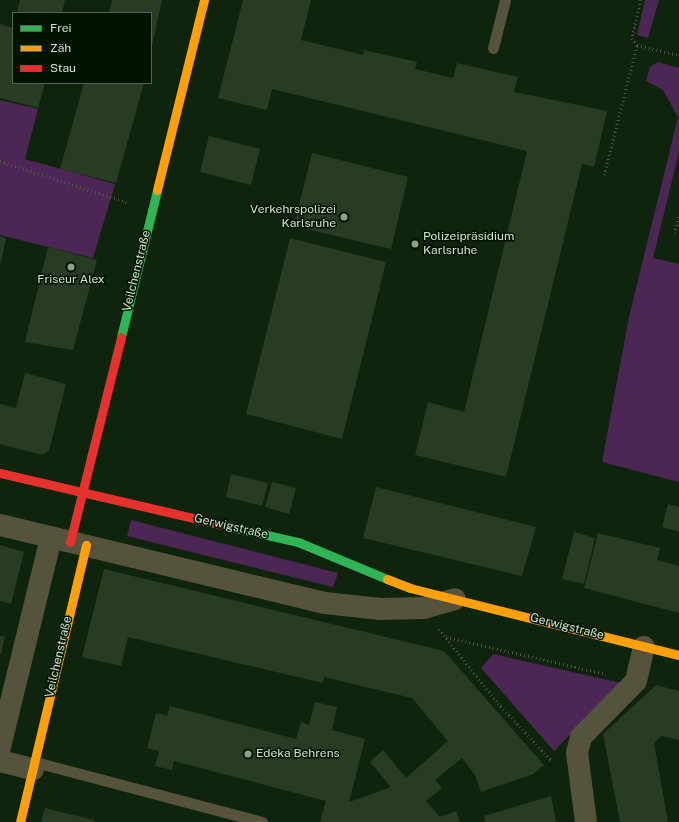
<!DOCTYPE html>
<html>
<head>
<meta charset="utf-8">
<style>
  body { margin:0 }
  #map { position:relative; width:679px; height:822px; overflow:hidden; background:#0f240c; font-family:"Public Sans",sans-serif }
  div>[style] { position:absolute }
  .green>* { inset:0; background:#4c2654 }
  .building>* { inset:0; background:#283c24 }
  .path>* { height:2.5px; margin-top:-1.25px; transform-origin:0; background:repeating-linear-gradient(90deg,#50533f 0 1px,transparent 0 4px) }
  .lane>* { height:11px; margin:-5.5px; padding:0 5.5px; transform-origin:5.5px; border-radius:5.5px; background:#55533c }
  .street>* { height:22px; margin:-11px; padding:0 11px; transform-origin:11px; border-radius:11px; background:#55533c }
  .fast>* { height:9px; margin:-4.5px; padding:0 4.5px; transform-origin:4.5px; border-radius:4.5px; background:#30b455 }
  .slow>* { height:9px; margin:-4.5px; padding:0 4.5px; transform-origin:4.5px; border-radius:4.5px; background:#ff9f0a }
  .jam>* { height:9px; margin:-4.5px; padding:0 4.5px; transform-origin:4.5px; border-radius:4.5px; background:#e5322d }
  .dots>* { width:11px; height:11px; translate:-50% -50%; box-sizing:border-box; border:2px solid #021301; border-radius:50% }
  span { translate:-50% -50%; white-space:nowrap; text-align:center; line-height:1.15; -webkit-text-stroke:3px #021301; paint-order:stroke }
  .poi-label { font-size:12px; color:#cce7c7 }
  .right { translate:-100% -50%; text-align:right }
  .left { translate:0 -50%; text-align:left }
  .street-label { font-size:12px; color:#cce7c7 }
  .legend { position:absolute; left:12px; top:12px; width:140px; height:72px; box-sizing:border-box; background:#021301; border:1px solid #536850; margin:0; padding:5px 7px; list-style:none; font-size:12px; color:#cce7c7 }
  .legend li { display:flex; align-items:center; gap:8px; height:20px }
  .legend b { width:20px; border:1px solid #536850 }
</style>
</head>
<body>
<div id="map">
  <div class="green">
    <div style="clip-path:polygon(645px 0,659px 0,648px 38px,637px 35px)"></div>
    <div style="clip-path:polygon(658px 62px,679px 68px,679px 152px,653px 258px,679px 264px,679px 482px,602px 462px,629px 317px,678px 117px,663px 90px,646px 81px,650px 67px)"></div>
    <div style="clip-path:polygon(0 100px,38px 109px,25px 159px,115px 184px,93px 258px,0 235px)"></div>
    <div style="clip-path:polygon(131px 520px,338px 573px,333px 587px,127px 536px)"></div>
    <div style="clip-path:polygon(493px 654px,621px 683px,554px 751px,481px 668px)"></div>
  </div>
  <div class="building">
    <div style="clip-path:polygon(20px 0,65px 0,62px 13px,17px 13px)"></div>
    <div style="clip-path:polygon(112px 0,162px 0,152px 46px,151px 13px,109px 13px)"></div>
    <div style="clip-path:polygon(243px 0,311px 0,301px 40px,363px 55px,364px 50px,417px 62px,415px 69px,453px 78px,457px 63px,518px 77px,514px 92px,607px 111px,594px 167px,582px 164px,506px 477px,415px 455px,428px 402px,464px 412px,527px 151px,272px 89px,267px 110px,218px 98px)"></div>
    <div style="clip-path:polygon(0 24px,13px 28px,13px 83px,45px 83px,38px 108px,0 98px)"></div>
    <div style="clip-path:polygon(84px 83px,144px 83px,116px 183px,60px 169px)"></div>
    <div style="clip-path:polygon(209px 136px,260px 149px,251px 185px,200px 172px)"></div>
    <div style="clip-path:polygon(312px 153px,408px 177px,391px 249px,294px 226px)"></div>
    <div style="clip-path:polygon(0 236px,6px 238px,1px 262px,0 262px)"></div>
    <div style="clip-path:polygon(290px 238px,386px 262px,342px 439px,246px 414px)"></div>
    <div style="clip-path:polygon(48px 247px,97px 260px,73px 350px,25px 342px)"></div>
    <div style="clip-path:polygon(25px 373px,66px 384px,49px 451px,42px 455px,0 444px,0 404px,16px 408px)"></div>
    <div style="clip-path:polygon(231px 474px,268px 483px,262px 506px,226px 497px)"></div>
    <div style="clip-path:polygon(272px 482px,296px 488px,289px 514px,265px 507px)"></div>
    <div style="clip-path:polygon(376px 487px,536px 527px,522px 576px,363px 538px)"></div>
    <div style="clip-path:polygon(668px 504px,679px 507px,679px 532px,662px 527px)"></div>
    <div style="clip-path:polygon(574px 532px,595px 538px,584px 584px,562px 579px)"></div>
    <div style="clip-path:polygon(598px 533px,660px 548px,657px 560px,679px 566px,679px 613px,584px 588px)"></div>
    <div style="clip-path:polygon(0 545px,24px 552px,11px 604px,0 601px)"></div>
    <div style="clip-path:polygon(104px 569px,444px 651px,544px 765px,533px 774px,481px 792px,475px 775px,462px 758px,435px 780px,442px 788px,426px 801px,440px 817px,456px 811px,460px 822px,320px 822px,326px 801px,174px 761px,172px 770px,155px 766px,159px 751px,147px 748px,156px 713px,167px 716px,170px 706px,296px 739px,301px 722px,309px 725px,315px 702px,337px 707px,332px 730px,365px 739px,349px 802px,391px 787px,370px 762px,383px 750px,406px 778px,448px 741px,412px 698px,324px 677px,323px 683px,128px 637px,121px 666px,82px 657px)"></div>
    <div style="clip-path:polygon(0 636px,5px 637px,1px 654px,0 654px)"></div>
    <div style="clip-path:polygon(656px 685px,679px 691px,679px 740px,661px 736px,654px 743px,668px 822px,620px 822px,603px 734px)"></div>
    <div style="clip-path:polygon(551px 796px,556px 822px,485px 822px,484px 816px)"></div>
    <div style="clip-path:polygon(45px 808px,94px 820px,94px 822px,41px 822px)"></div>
  </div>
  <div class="path">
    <div style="left:641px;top:0;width:39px;rotate:103deg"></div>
    <div style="left:632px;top:38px;width:9px;rotate:54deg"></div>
    <div style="left:637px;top:45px;width:43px;rotate:13.4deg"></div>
    <div style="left:0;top:161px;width:136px;rotate:18deg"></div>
    <div style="left:604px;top:175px;width:134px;rotate:-75.8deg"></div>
    <div style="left:679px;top:217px;width:16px;rotate:104deg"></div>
    <div style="left:675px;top:233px;width:4px;rotate:27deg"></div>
    <div style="left:439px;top:629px;width:95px;rotate:51.4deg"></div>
    <div style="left:498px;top:703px;width:79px;rotate:47deg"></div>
    <div style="left:446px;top:637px;width:164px;rotate:13deg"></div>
  </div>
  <div class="lane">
    <div style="left:493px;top:48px;width:49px;rotate:-76deg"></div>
    <div style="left:35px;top:762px;width:235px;rotate:14.8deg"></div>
  </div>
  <div class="street">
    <div style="left:0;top:525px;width:334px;rotate:13.5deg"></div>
    <div style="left:325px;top:603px;width:56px;rotate:6.1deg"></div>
    <div style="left:381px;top:609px;width:43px;rotate:-1.3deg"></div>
    <div style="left:424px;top:608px;width:32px;rotate:-16deg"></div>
    <div style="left:0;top:747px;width:216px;rotate:-76.3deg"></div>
    <div style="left:0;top:761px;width:34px;rotate:14deg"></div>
    <div style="left:586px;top:822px;width:70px;rotate:-97.4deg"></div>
    <div style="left:577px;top:753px;width:16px;rotate:-76deg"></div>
    <div style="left:581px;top:737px;width:78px;rotate:-45.5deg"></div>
    <div style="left:636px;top:681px;width:35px;rotate:-77deg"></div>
  </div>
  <div class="fast">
    <div style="left:121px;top:337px;width:151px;rotate:-76.2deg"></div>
    <div style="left:228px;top:526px;width:72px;rotate:12.9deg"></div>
    <div style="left:298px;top:542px;width:96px;rotate:22.6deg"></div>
  </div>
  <div class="slow">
    <div style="left:157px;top:190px;width:196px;rotate:-76.1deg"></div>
    <div style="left:387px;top:579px;width:25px;rotate:21deg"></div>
    <div style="left:410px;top:588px;width:277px;rotate:14deg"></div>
    <div style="left:20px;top:822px;width:285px;rotate:-76.6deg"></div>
  </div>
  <div class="jam">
    <div style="left:0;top:473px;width:234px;rotate:13.1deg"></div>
    <div style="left:70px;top:542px;width:211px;rotate:-76deg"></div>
  </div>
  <div class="dots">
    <div style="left:344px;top:217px;background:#8aa386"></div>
    <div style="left:415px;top:244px;background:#8aa386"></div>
    <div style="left:71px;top:267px;background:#8aa386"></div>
    <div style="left:248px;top:754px;background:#8aa386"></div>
  </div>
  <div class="poi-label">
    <span class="right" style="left:336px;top:217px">Verkehrspolizei<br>Karlsruhe</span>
    <span class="left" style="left:423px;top:244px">Polizeipräsidium<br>Karlsruhe</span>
    <span style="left:71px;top:280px">Friseur Alex</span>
    <span class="left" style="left:256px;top:754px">Edeka Behrens</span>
  </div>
  <div class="street-label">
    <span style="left:137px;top:271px;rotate:-76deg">Veilchenstraße</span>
    <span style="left:231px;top:527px;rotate:13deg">Gerwigstraße</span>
    <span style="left:567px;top:627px;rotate:14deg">Gerwigstraße</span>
    <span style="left:59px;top:657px;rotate:-77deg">Veilchenstraße</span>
  </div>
  <ul class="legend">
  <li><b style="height:5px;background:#30b455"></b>Frei</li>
  <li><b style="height:5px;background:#ff9f0a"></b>Zäh</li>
  <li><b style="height:5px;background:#e5322d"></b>Stau</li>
  </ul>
</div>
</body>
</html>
